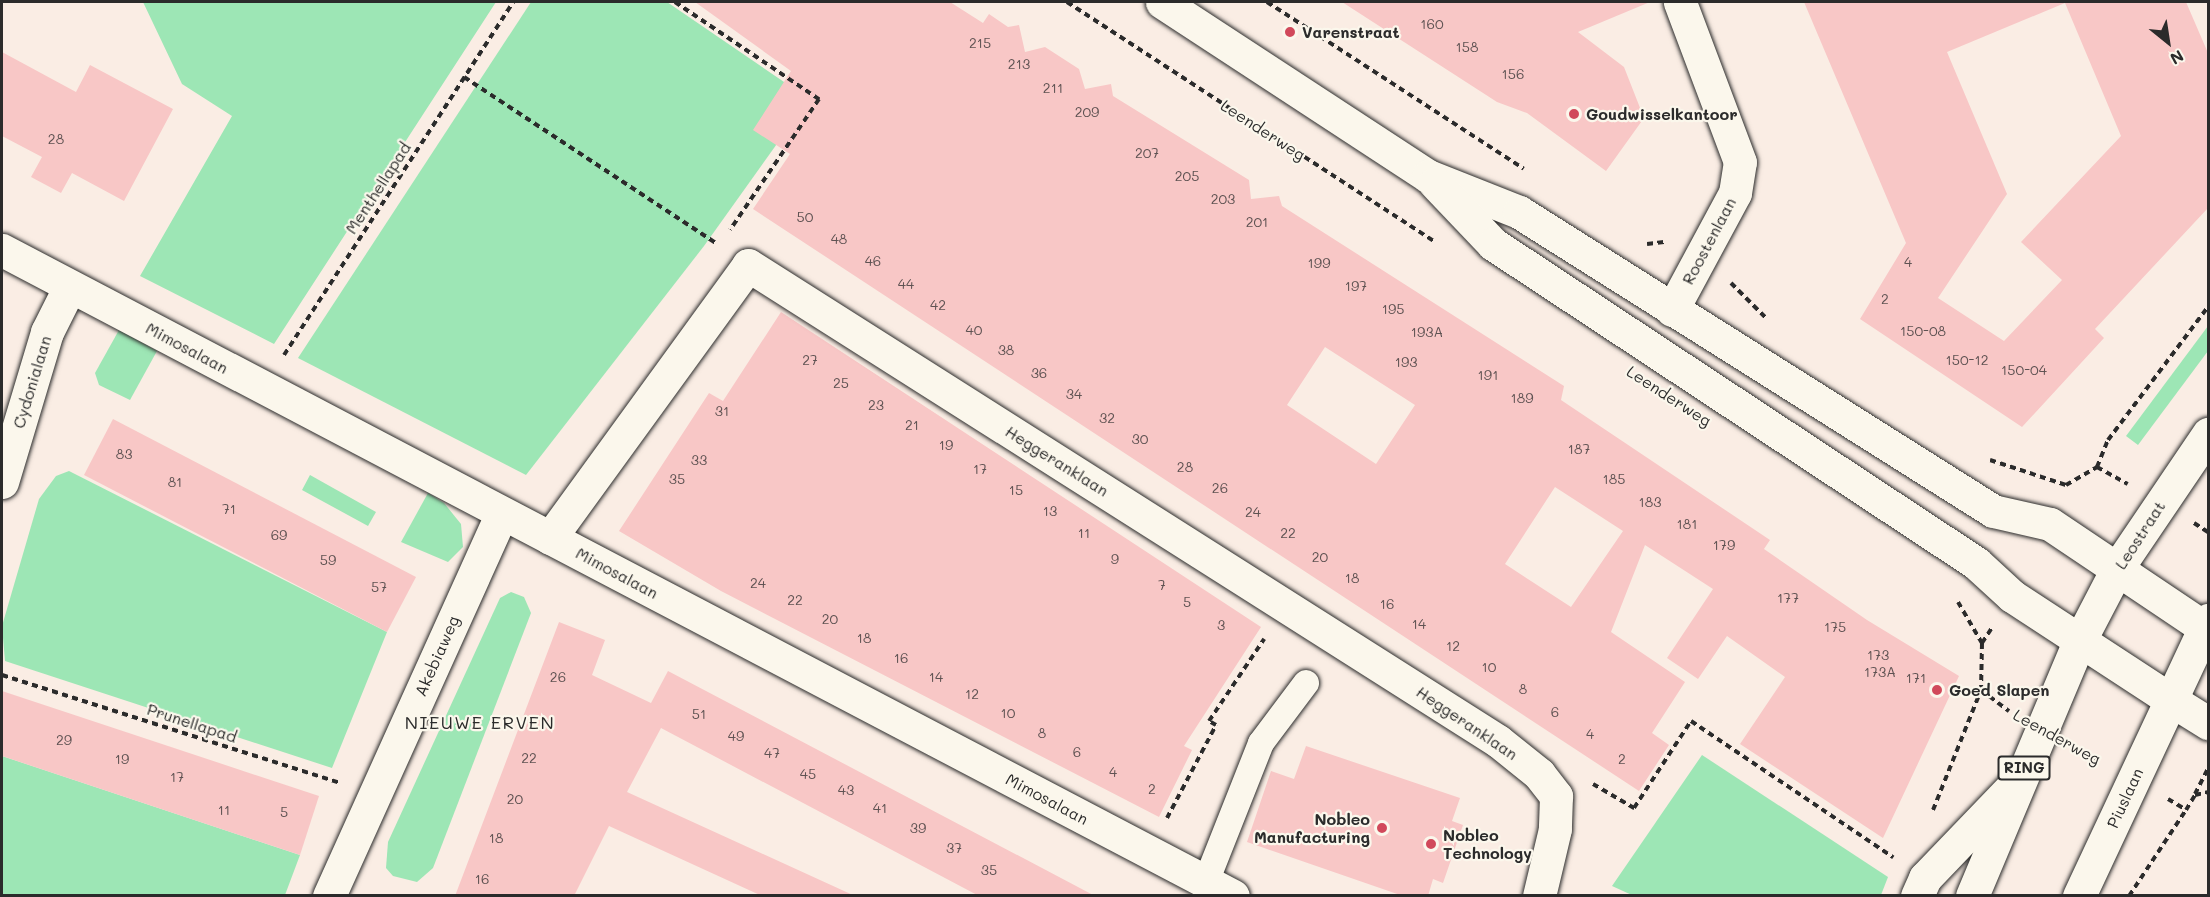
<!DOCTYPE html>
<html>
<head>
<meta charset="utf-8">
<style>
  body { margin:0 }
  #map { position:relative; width:2210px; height:897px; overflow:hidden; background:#faede4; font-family:Mali,sans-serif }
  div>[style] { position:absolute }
  .green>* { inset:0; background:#9de6b5 }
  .building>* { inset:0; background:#f8c7c6 }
  .path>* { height:4px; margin-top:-2px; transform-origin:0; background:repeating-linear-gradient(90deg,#2b2b2b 0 6px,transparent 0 10.5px) }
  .roads { filter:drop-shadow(0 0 2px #2b2b2b) drop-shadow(0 0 2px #2b2b2b) }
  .lane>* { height:26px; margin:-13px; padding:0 13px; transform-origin:13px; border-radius:13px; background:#fbf7ec }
  .street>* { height:33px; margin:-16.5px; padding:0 16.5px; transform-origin:16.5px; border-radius:16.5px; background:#fbf7ec }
  .secondary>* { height:33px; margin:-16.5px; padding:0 16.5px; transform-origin:16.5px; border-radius:16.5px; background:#fbf7ec }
  .primary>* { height:33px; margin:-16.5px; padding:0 16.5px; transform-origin:16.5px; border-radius:16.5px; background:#fbf7ec }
  .dots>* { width:16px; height:16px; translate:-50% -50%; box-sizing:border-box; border:3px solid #fbf7ec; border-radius:50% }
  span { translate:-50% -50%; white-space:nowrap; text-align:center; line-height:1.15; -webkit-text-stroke:4.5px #fbf7ec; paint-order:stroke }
  .number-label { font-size:14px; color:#5e5252 }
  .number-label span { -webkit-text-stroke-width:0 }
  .shield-label span { padding:2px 4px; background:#fbf7ec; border:2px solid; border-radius:4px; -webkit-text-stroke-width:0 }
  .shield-label { font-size:15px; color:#2b2b2b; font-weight:700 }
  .poi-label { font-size:16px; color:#2b2b2b; font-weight:700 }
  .left { translate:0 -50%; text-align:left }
  .right { translate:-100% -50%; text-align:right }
  .street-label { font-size:16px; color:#2b2b2b }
  .neighbourhood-label { font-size:18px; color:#2b2b2b; letter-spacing:1.5px }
  .frame { position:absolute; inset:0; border:3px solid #2b2b2b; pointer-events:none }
  .north { position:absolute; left:2138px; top:12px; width:60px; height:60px; -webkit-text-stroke:4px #fbf7ec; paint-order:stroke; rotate:150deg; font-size:16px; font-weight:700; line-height:24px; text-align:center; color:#2b2b2b }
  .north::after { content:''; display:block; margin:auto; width:21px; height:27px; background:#2b2b2b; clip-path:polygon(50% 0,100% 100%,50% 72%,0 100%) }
</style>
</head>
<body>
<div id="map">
  <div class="green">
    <div style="clip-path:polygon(143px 2px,496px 2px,274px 344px,140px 276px,232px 116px,182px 84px)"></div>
    <div style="clip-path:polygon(531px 2px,667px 2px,809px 99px,704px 246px,526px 475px,298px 358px)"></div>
    <div style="clip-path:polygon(2208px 326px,2208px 351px,2138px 445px,2126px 436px)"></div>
    <div style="clip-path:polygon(119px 330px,157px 351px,130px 400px,99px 385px,95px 373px)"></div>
    <div style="clip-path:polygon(69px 471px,387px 632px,332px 768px,5px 661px,2px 626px,39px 499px,56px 476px)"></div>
    <div style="clip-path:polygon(310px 475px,376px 512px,368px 526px,302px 490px)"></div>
    <div style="clip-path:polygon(428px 493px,444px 503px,461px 524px,463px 547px,448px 562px,401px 542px)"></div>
    <div style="clip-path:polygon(511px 592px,524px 597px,531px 613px,433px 868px,417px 882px,393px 876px,386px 868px,388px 842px,500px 598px)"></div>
    <div style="clip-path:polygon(1702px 755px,1888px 877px,1881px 895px,1634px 896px,1612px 886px)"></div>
    <div style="clip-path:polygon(2px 756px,300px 855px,285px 895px,2px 896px)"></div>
  </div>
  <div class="building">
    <div style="clip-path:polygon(evenodd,695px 2px,950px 2px,983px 23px,989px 14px,1008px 27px,1019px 25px,1025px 52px,1045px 47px,1079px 69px,1085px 89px,1111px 84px,1113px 96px,1249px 180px,1251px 199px,1279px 196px,1282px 206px,1564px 386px,1561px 400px,1770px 540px,1764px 549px,1867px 620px,1959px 676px,1883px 838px,1740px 744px,1785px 677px,1727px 636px,1698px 679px,1667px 658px,1713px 589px,1645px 545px,1611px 632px,1685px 682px,1652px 733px,1669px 745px,1639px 791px,753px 209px,790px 154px,753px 130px,791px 71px,695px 2px,1325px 347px,1415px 405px,1376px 464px,1287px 405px,1325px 347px,695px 2px,1555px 487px,1623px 531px,1571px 607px,1505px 564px,1555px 487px)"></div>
    <div style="clip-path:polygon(1342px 2px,1650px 2px,1578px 32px,1624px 67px,1644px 118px,1606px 171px,1527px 113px,1497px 102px)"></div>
    <div style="clip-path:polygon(evenodd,1804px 2px,2186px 2px,2208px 53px,2208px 208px,2095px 329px,2104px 338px,2022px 427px,1860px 319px,1906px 243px,1804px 2px,2065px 3px,2121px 136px,2021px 242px,2062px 280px,2004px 341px,1938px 298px,2007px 194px,1947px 52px,2065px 3px)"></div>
    <div style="clip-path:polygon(2px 52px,76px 92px,90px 65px,173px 109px,124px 201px,72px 173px,61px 193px,31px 177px,42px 157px,2px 136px)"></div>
    <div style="clip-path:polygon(781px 312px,1261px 627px,1184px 746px,1192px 750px,1159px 817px,721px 591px,619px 531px,709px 393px,723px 401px)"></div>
    <div style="clip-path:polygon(113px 419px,416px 577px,387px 632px,84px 475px)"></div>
    <div style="clip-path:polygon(559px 622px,605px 640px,592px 675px,651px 703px,668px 671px,1095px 896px,979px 896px,661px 728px,627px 792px,855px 896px,762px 896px,609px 826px,574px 896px,455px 896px)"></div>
    <div style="clip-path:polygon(2px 691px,319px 796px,300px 855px,2px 756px)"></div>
    <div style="clip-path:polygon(1306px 746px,1460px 798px,1452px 821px,1463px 825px,1443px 883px,1433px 879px,1428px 896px,1403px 896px,1247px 842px,1271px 771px,1294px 779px)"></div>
  </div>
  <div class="path">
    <div style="left:675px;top:2px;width:174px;rotate:34deg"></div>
    <div style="left:819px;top:99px;width:158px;rotate:124.2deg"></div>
    <div style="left:1067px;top:2px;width:437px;rotate:33.1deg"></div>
    <div style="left:1267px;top:2px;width:306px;rotate:33deg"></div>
    <div style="left:464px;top:77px;width:302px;rotate:33.4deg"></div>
    <div style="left:1647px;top:244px;width:17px;rotate:-7deg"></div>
    <div style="left:1731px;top:283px;width:52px;rotate:45deg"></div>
    <div style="left:284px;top:355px;width:421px;rotate:-57deg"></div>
    <div style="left:1990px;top:460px;width:80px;rotate:18.2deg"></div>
    <div style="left:2066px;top:485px;width:36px;rotate:-30deg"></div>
    <div style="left:2097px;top:467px;width:35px;rotate:29deg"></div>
    <div style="left:2097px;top:467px;width:29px;rotate:-68deg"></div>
    <div style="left:2108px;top:440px;width:166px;rotate:-53.1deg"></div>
    <div style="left:2194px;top:523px;width:17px;rotate:33deg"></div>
    <div style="left:1958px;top:602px;width:48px;rotate:59.7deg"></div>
    <div style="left:1982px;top:643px;width:47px;rotate:91.2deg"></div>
    <div style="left:1981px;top:690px;width:35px;rotate:37deg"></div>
    <div style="left:1982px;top:643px;width:17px;rotate:-57deg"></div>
    <div style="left:2px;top:675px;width:353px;rotate:17.7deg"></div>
    <div style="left:2076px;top:749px;width:25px;rotate:29deg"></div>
    <div style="left:1593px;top:784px;width:48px;rotate:30.3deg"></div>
    <div style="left:1634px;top:808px;width:104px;rotate:-56.8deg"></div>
    <div style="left:1691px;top:721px;width:244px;rotate:34deg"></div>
    <div style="left:2195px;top:794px;width:29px;rotate:-63deg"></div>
    <div style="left:2168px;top:799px;width:21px;rotate:31deg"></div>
    <div style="left:2186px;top:810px;width:17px;rotate:-59deg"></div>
    <div style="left:2195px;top:795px;width:13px;rotate:-13deg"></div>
    <div style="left:1933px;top:810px;width:129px;rotate:-68.2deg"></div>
    <div style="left:1167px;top:818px;width:105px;rotate:-62.2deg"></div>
    <div style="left:1216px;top:725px;width:8px;rotate:-150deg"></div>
    <div style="left:1209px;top:721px;width:99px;rotate:-56.1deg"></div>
    <div style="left:2129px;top:896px;width:103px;rotate:-56.5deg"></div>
  </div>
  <div class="roads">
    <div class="lane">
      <div style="left:1206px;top:882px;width:149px;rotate:-68.4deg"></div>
      <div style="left:1261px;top:743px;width:75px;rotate:-53.1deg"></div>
    </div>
    <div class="street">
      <div style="left:2px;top:250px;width:1390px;rotate:27.69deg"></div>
      <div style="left:2px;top:482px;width:157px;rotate:-73.3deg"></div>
      <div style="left:47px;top:332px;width:51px;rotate:-63.4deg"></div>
      <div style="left:550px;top:538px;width:337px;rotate:-54deg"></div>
      <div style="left:748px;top:265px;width:888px;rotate:32.4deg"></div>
      <div style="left:1498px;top:741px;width:53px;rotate:38.8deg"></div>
      <div style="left:1539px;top:774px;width:28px;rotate:52deg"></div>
      <div style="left:1556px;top:796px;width:33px;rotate:92deg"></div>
      <div style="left:1555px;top:829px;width:69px;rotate:103.4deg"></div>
      <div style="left:329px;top:896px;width:418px;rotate:-65.7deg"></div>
      <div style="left:1917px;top:896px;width:20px;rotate:-66deg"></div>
      <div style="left:1925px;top:878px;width:136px;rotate:-46.2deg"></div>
    </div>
    <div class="secondary">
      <div style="left:1672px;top:310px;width:133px;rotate:-61.7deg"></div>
      <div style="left:1735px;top:193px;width:31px;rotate:-81deg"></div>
      <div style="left:1740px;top:162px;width:171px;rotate:-110.6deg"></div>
      <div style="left:2171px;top:700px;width:44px;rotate:31.9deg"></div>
    </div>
    <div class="primary">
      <div style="left:1162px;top:2px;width:318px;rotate:33.2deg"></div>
      <div style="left:1428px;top:176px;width:98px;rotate:21.6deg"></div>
      <div style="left:1519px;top:212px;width:560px;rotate:32.24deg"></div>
      <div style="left:1993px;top:511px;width:58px;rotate:12.8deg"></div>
      <div style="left:2050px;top:524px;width:187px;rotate:33.9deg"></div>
      <div style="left:1435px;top:183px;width:84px;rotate:46.4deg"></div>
      <div style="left:1493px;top:244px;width:579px;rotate:33.44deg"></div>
      <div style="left:1976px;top:563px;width:49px;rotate:42.5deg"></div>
      <div style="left:2012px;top:596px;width:190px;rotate:33.2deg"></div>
      <div style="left:1972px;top:896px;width:276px;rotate:-67.2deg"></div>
      <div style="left:2079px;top:642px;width:85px;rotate:-62.5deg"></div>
      <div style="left:2118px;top:567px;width:161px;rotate:-55.9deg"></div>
      <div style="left:2079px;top:896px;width:305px;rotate:-64.9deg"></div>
    </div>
  </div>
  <div class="dots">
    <div style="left:1290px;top:32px;background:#d1495b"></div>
    <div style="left:1574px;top:114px;background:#d1495b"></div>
    <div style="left:1937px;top:690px;background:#d1495b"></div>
    <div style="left:1382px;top:828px;background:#d1495b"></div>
    <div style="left:1431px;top:844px;background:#d1495b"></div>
  </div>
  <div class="number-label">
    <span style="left:1432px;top:24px">160</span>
    <span style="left:980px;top:43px">215</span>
    <span style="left:1467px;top:47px">158</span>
    <span style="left:1019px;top:64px">213</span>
    <span style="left:1513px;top:74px">156</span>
    <span style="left:1053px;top:88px">211</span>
    <span style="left:1087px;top:112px">209</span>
    <span style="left:56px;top:139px">28</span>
    <span style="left:1147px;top:153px">207</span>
    <span style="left:1187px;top:176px">205</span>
    <span style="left:1223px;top:199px">203</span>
    <span style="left:805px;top:217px">50</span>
    <span style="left:1257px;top:222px">201</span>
    <span style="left:839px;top:239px">48</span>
    <span style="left:873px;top:261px">46</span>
    <span style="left:1908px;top:262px">4</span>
    <span style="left:1319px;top:263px">199</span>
    <span style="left:906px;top:284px">44</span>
    <span style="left:1356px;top:286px">197</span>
    <span style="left:1885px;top:299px">2</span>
    <span style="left:938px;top:305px">42</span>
    <span style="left:1393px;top:309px">195</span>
    <span style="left:974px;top:330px">40</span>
    <span style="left:1923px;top:331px">150-08</span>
    <span style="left:1427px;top:332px">193A</span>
    <span style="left:1006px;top:350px">38</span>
    <span style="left:810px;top:360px">27</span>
    <span style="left:1967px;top:360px">150-12</span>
    <span style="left:1406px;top:362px">193</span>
    <span style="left:2024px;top:370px">150-04</span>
    <span style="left:1039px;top:373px">36</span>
    <span style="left:1488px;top:375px">191</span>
    <span style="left:841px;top:383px">25</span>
    <span style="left:1074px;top:394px">34</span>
    <span style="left:1522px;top:398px">189</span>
    <span style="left:876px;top:405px">23</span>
    <span style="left:722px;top:411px">31</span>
    <span style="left:1107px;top:418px">32</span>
    <span style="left:912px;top:425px">21</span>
    <span style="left:1140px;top:439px">30</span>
    <span style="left:946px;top:445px">19</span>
    <span style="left:1579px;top:449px">187</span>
    <span style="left:124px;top:454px">83</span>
    <span style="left:699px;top:460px">33</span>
    <span style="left:1185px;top:467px">28</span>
    <span style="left:980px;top:469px">17</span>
    <span style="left:677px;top:479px">35</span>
    <span style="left:1614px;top:479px">185</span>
    <span style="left:175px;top:482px">81</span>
    <span style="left:1220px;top:488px">26</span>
    <span style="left:1016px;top:490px">15</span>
    <span style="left:1650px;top:502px">183</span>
    <span style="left:229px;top:509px">71</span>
    <span style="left:1050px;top:511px">13</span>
    <span style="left:1253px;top:512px">24</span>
    <span style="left:1687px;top:524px">181</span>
    <span style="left:1084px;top:533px">11</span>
    <span style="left:1288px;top:533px">22</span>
    <span style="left:279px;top:535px">69</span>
    <span style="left:1724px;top:545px">179</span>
    <span style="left:1320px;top:557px">20</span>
    <span style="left:1115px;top:559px">9</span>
    <span style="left:328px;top:560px">59</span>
    <span style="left:1352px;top:578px">18</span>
    <span style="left:758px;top:583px">24</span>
    <span style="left:1162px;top:585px">7</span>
    <span style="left:379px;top:587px">57</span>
    <span style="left:1788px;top:598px">177</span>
    <span style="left:795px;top:600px">22</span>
    <span style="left:1187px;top:602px">5</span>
    <span style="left:1387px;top:604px">16</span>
    <span style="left:830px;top:619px">20</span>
    <span style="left:1419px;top:624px">14</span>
    <span style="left:1221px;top:625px">3</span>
    <span style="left:1835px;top:627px">175</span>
    <span style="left:864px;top:638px">18</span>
    <span style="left:1453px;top:646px">12</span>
    <span style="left:1878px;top:655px">173</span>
    <span style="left:901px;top:658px">16</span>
    <span style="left:1489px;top:667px">10</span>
    <span style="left:1880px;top:672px">173A</span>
    <span style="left:558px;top:677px">26</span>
    <span style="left:936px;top:677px">14</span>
    <span style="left:1916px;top:678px">171</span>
    <span style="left:1523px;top:689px">8</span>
    <span style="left:972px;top:694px">12</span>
    <span style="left:1555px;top:712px">6</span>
    <span style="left:1008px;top:713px">10</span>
    <span style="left:699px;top:714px">51</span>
    <span style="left:1042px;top:733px">8</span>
    <span style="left:1590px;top:734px">4</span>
    <span style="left:736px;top:736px">49</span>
    <span style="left:64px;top:740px">29</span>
    <span style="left:1077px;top:752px">6</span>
    <span style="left:772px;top:753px">47</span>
    <span style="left:529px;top:758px">22</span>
    <span style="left:122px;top:759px">19</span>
    <span style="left:1622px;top:759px">2</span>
    <span style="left:1113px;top:772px">4</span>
    <span style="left:808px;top:774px">45</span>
    <span style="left:177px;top:777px">17</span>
    <span style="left:1152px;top:789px">2</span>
    <span style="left:846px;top:790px">43</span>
    <span style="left:515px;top:799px">20</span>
    <span style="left:880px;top:808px">41</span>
    <span style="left:224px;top:810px">11</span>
    <span style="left:284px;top:812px">5</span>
    <span style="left:918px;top:828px">39</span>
    <span style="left:496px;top:838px">18</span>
    <span style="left:954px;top:848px">37</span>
    <span style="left:989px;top:870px">35</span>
    <span style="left:482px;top:879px">16</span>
  </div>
  <div class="shield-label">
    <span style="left:2024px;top:768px">RING</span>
  </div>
  <div class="poi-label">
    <span class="left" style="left:1302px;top:32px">Varenstraat</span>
    <span class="left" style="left:1586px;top:114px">Goudwisselkantoor</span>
    <span class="left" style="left:1949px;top:690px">Goed Slapen</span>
    <span class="right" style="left:1370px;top:828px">Nobleo<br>Manufacturing</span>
    <span class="left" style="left:1443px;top:844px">Nobleo<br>Technology</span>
  </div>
  <div class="street-label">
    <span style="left:1263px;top:130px;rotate:33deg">Leenderweg</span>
    <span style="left:378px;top:188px;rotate:-57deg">Menthellapad</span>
    <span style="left:1709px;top:241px;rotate:-62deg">Roostenlaan</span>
    <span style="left:187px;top:348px;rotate:28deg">Mimosalaan</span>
    <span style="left:32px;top:382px;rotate:-73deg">Cydonialaan</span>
    <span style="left:1669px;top:396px;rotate:33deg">Leenderweg</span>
    <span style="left:1057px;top:461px;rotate:32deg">Heggeranklaan</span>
    <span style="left:2140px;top:535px;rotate:-57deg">Leostraat</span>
    <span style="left:617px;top:573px;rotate:28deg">Mimosalaan</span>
    <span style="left:437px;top:656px;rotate:-66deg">Akebiaweg</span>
    <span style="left:192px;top:723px;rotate:18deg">Prunellapad</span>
    <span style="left:1467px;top:723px;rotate:34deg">Heggeranklaan</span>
    <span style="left:2057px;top:737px;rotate:29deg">Leenderweg</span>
    <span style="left:2125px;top:798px;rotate:-65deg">Piuslaan</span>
    <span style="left:1047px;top:799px;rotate:28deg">Mimosalaan</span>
  </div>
  <div class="neighbourhood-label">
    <span style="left:480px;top:722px">NIEUWE ERVEN</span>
  </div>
  <div class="frame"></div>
  <div class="north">N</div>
</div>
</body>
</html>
